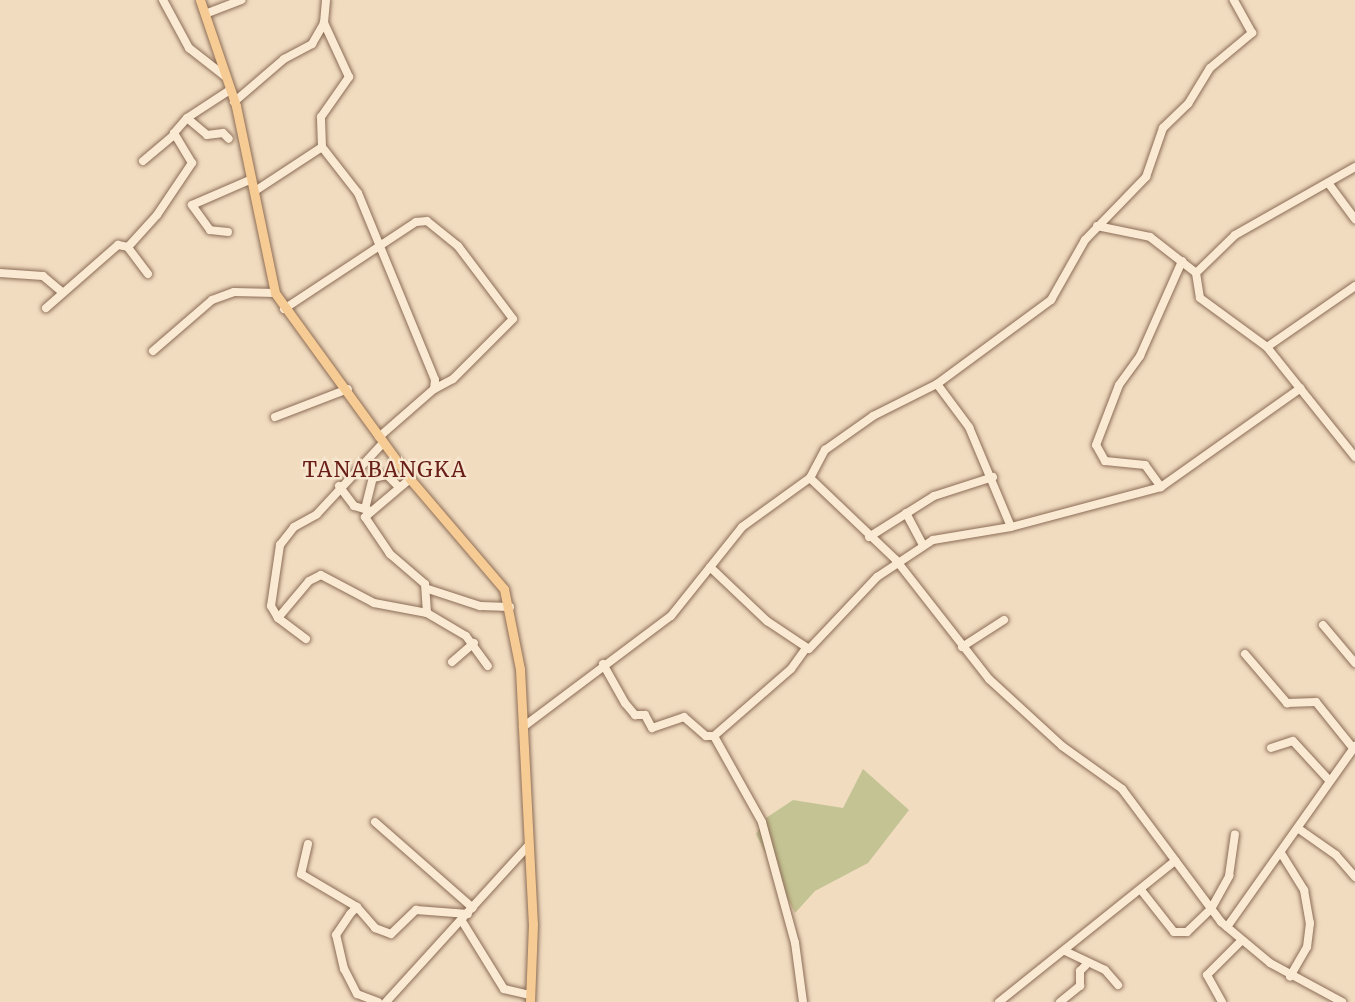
<!DOCTYPE html>
<html>
<head>
<meta charset="utf-8">
<style>
  body { margin:0 }
  #map { position:relative; width:1355px; height:1002px; overflow:hidden; background:#f1dcc0; font-family:Merriweather,serif }
  div>[style] { position:absolute }
  .cemetery>* { inset:0; background:#c4c393 }
  .roads { filter:drop-shadow(0 0 2px #8b6c56) drop-shadow(0 0 2px #8b6c56) }
  .minor>* { height:8px; margin:-4px; padding:0 4px; transform-origin:4px; border-radius:4px; background:#fbead3 }
  .major>* { height:9px; margin:-4.5px; padding:0 4.5px; transform-origin:4.5px; border-radius:4.5px; background:#f7cc94 }
  span { translate:-50% -50%; white-space:nowrap; text-align:center; line-height:1.15; -webkit-text-stroke:4.5px #f8e7d0; paint-order:stroke }
  .quarter-label { font-size:21px; color:#691f18; letter-spacing:1.5px }
</style>
</head>
<body>
<div id="map">
  <div class="cemetery">
    <div style="clip-path:polygon(863px 769px,909px 810px,868px 863px,815px 891px,795px 913px,756px 834px,766px 818px,793px 800px,843px 808px)"></div>
  </div>
  <div class="roads">
    <div class="minor">
      <div style="left:163px;top:0;width:55px;rotate:61.6deg"></div>
      <div style="left:189px;top:48px;width:47px;rotate:38.1deg"></div>
      <div style="left:205px;top:14px;width:39px;rotate:-21deg"></div>
      <div style="left:234px;top:102px;width:66px;rotate:-40.7deg"></div>
      <div style="left:284px;top:59px;width:32px;rotate:-28deg"></div>
      <div style="left:312px;top:44px;width:24px;rotate:-60deg"></div>
      <div style="left:324px;top:23px;width:23px;rotate:-85deg"></div>
      <div style="left:187px;top:118px;width:26px;rotate:40deg"></div>
      <div style="left:207px;top:135px;width:16px;rotate:-7deg"></div>
      <div style="left:223px;top:133px;width:8px;rotate:45deg"></div>
      <div style="left:322px;top:147px;width:58px;rotate:52deg"></div>
      <div style="left:358px;top:193px;width:202px;rotate:67.6deg"></div>
      <div style="left:435px;top:380px;width:9px;rotate:96deg"></div>
      <div style="left:434px;top:389px;width:73px;rotate:138.9deg"></div>
      <div style="left:143px;top:161px;width:39px;rotate:-40deg"></div>
      <div style="left:1329px;top:184px;width:44px;rotate:53.4deg"></div>
      <div style="left:255px;top:191px;width:80px;rotate:-33.3deg"></div>
      <div style="left:322px;top:147px;width:30px;rotate:-92deg"></div>
      <div style="left:321px;top:117px;width:49px;rotate:-55deg"></div>
      <div style="left:349px;top:77px;width:60px;rotate:-114.8deg"></div>
      <div style="left:1097px;top:226px;width:54px;rotate:11.7deg"></div>
      <div style="left:1150px;top:237px;width:58px;rotate:38deg"></div>
      <div style="left:1196px;top:273px;width:25px;rotate:81deg"></div>
      <div style="left:1200px;top:298px;width:83px;rotate:36.2deg"></div>
      <div style="left:1267px;top:347px;width:141px;rotate:51.3deg"></div>
      <div style="left:228px;top:232px;width:18px;rotate:-174deg"></div>
      <div style="left:210px;top:230px;width:31px;rotate:-126deg"></div>
      <div style="left:192px;top:205px;width:65px;rotate:-23.4deg"></div>
      <div style="left:0;top:273px;width:43px;rotate:4deg"></div>
      <div style="left:43px;top:276px;width:26px;rotate:40deg"></div>
      <div style="left:1196px;top:273px;width:54px;rotate:-44.3deg"></div>
      <div style="left:1235px;top:235px;width:138px;rotate:-29.5deg"></div>
      <div style="left:148px;top:274px;width:34px;rotate:-127deg"></div>
      <div style="left:128px;top:247px;width:43px;rotate:-47.8deg"></div>
      <div style="left:157px;top:215px;width:63px;rotate:-56.1deg"></div>
      <div style="left:192px;top:163px;width:35px;rotate:-121deg"></div>
      <div style="left:174px;top:133px;width:20px;rotate:-49deg"></div>
      <div style="left:187px;top:118px;width:51px;rotate:-33.1deg"></div>
      <div style="left:46px;top:308px;width:96px;rotate:-41.2deg"></div>
      <div style="left:118px;top:245px;width:10px;rotate:11deg"></div>
      <div style="left:284px;top:309px;width:158px;rotate:-33.4deg"></div>
      <div style="left:416px;top:222px;width:11px;rotate:-5deg"></div>
      <div style="left:427px;top:221px;width:40px;rotate:39deg"></div>
      <div style="left:458px;top:246px;width:91px;rotate:53deg"></div>
      <div style="left:513px;top:319px;width:85px;rotate:135deg"></div>
      <div style="left:453px;top:379px;width:21px;rotate:152deg"></div>
      <div style="left:1267px;top:347px;width:107px;rotate:-34.7deg"></div>
      <div style="left:153px;top:351px;width:78px;rotate:-40.8deg"></div>
      <div style="left:212px;top:300px;width:23px;rotate:-20deg"></div>
      <div style="left:234px;top:292px;width:41px;rotate:1.4deg"></div>
      <div style="left:937px;top:384px;width:54px;rotate:53.3deg"></div>
      <div style="left:969px;top:427px;width:108px;rotate:67.2deg"></div>
      <div style="left:275px;top:417px;width:78px;rotate:-21deg"></div>
      <div style="left:810px;top:478px;width:32px;rotate:-62deg"></div>
      <div style="left:825px;top:450px;width:59px;rotate:-35.3deg"></div>
      <div style="left:873px;top:416px;width:72px;rotate:-26.6deg"></div>
      <div style="left:937px;top:384px;width:142px;rotate:-36.4deg"></div>
      <div style="left:1051px;top:300px;width:69px;rotate:-60.5deg"></div>
      <div style="left:1085px;top:240px;width:88px;rotate:-45.9deg"></div>
      <div style="left:1146px;top:177px;width:52px;rotate:-70.9deg"></div>
      <div style="left:1163px;top:128px;width:35px;rotate:-44deg"></div>
      <div style="left:1188px;top:104px;width:42px;rotate:-58.6deg"></div>
      <div style="left:1210px;top:68px;width:55px;rotate:-39.8deg"></div>
      <div style="left:1252px;top:33px;width:38px;rotate:-119deg"></div>
      <div style="left:410px;top:479px;width:59px;rotate:139.8deg"></div>
      <div style="left:365px;top:517px;width:45px;rotate:56deg"></div>
      <div style="left:390px;top:554px;width:46px;rotate:40.6deg"></div>
      <div style="left:425px;top:584px;width:29px;rotate:86deg"></div>
      <div style="left:427px;top:613px;width:45px;rotate:30.5deg"></div>
      <div style="left:466px;top:636px;width:37px;rotate:54deg"></div>
      <div style="left:339px;top:486px;width:25px;rotate:53deg"></div>
      <div style="left:354px;top:506px;width:15px;rotate:16deg"></div>
      <div style="left:1161px;top:487px;width:27px;rotate:-126deg"></div>
      <div style="left:1145px;top:465px;width:40px;rotate:-174.3deg"></div>
      <div style="left:1105px;top:461px;width:18px;rotate:-119deg"></div>
      <div style="left:1096px;top:445px;width:64px;rotate:-69deg"></div>
      <div style="left:1119px;top:385px;width:36px;rotate:-54deg"></div>
      <div style="left:1140px;top:356px;width:104px;rotate:-66.1deg"></div>
      <div style="left:365px;top:509px;width:32px;rotate:-76deg"></div>
      <div style="left:373px;top:478px;width:14px;rotate:-12deg"></div>
      <div style="left:387px;top:475px;width:16px;rotate:45deg"></div>
      <div style="left:906px;top:513px;width:36px;rotate:62deg"></div>
      <div style="left:869px;top:537px;width:77px;rotate:-32.2deg"></div>
      <div style="left:934px;top:496px;width:62px;rotate:-17.9deg"></div>
      <div style="left:710px;top:567px;width:79px;rotate:43.5deg"></div>
      <div style="left:767px;top:621px;width:50px;rotate:33.7deg"></div>
      <div style="left:809px;top:649px;width:99px;rotate:-46.6deg"></div>
      <div style="left:877px;top:577px;width:67px;rotate:-33.5deg"></div>
      <div style="left:933px;top:540px;width:79px;rotate:-9.5deg"></div>
      <div style="left:1011px;top:527px;width:155px;rotate:-14.9deg"></div>
      <div style="left:1161px;top:487px;width:171px;rotate:-35.3deg"></div>
      <div style="left:428px;top:589px;width:55px;rotate:18.1deg"></div>
      <div style="left:480px;top:606px;width:30px;rotate:2deg"></div>
      <div style="left:278px;top:618px;width:48px;rotate:-50deg"></div>
      <div style="left:309px;top:581px;width:13px;rotate:-27deg"></div>
      <div style="left:321px;top:575px;width:60px;rotate:27.8deg"></div>
      <div style="left:374px;top:603px;width:54px;rotate:10.7deg"></div>
      <div style="left:1323px;top:625px;width:50px;rotate:49.9deg"></div>
      <div style="left:306px;top:639px;width:35px;rotate:-143deg"></div>
      <div style="left:278px;top:618px;width:14px;rotate:-120deg"></div>
      <div style="left:271px;top:606px;width:62px;rotate:-81.6deg"></div>
      <div style="left:280px;top:545px;width:23px;rotate:-52deg"></div>
      <div style="left:294px;top:527px;width:26px;rotate:-29deg"></div>
      <div style="left:317px;top:514px;width:97px;rotate:-47.1deg"></div>
      <div style="left:962px;top:647px;width:50px;rotate:-32.7deg"></div>
      <div style="left:1245px;top:654px;width:65px;rotate:49.4deg"></div>
      <div style="left:1287px;top:703px;width:29px;rotate:-2deg"></div>
      <div style="left:1316px;top:702px;width:59px;rotate:51.2deg"></div>
      <div style="left:452px;top:662px;width:29px;rotate:-41deg"></div>
      <div style="left:603px;top:664px;width:45px;rotate:60.6deg"></div>
      <div style="left:625px;top:703px;width:16px;rotate:50deg"></div>
      <div style="left:635px;top:715px;width:10px"></div>
      <div style="left:645px;top:715px;width:15px;rotate:62deg"></div>
      <div style="left:652px;top:728px;width:34px;rotate:-19deg"></div>
      <div style="left:684px;top:717px;width:29px;rotate:41deg"></div>
      <div style="left:706px;top:736px;width:8px"></div>
      <div style="left:523px;top:727px;width:185px;rotate:-36.9deg"></div>
      <div style="left:671px;top:616px;width:114px;rotate:-51.4deg"></div>
      <div style="left:742px;top:527px;width:84px;rotate:-35.8deg"></div>
      <div style="left:810px;top:478px;width:119px;rotate:43.6deg"></div>
      <div style="left:896px;top:560px;width:151px;rotate:52deg"></div>
      <div style="left:989px;top:679px;width:99px;rotate:42.5deg"></div>
      <div style="left:1062px;top:746px;width:74px;rotate:35.6deg"></div>
      <div style="left:1122px;top:789px;width:166px;rotate:53.3deg"></div>
      <div style="left:1221px;top:922px;width:64px;rotate:39.9deg"></div>
      <div style="left:1270px;top:963px;width:82px;rotate:28.4deg"></div>
      <div style="left:1271px;top:748px;width:23px;rotate:-18deg"></div>
      <div style="left:1293px;top:741px;width:52px;rotate:47.4deg"></div>
      <div style="left:375px;top:822px;width:130px;rotate:41.3deg"></div>
      <div style="left:1299px;top:829px;width:45px;rotate:35.1deg"></div>
      <div style="left:1336px;top:855px;width:29px;rotate:49deg"></div>
      <div style="left:308px;top:844px;width:31px;rotate:103deg"></div>
      <div style="left:301px;top:874px;width:65px;rotate:30.5deg"></div>
      <div style="left:1281px;top:853px;width:44px;rotate:58.1deg"></div>
      <div style="left:1304px;top:890px;width:34px;rotate:80deg"></div>
      <div style="left:1310px;top:923px;width:24px;rotate:97deg"></div>
      <div style="left:1307px;top:947px;width:34px;rotate:120deg"></div>
      <div style="left:1141px;top:890px;width:53px;rotate:51.8deg"></div>
      <div style="left:1174px;top:932px;width:13px"></div>
      <div style="left:1187px;top:932px;width:33px;rotate:-44deg"></div>
      <div style="left:1211px;top:909px;width:38px;rotate:-61deg"></div>
      <div style="left:1229px;top:876px;width:42px;rotate:-81.9deg"></div>
      <div style="left:462px;top:921px;width:80px;rotate:58.3deg"></div>
      <div style="left:504px;top:989px;width:27px;rotate:13deg"></div>
      <div style="left:1227px;top:927px;width:222px;rotate:-54.7deg"></div>
      <div style="left:1065px;top:951px;width:44px;rotate:25.4deg"></div>
      <div style="left:1105px;top:970px;width:20px;rotate:49deg"></div>
      <div style="left:378px;top:1002px;width:22px;rotate:-159deg"></div>
      <div style="left:357px;top:994px;width:28px;rotate:-117deg"></div>
      <div style="left:344px;top:969px;width:35px;rotate:-103deg"></div>
      <div style="left:336px;top:935px;width:25px;rotate:-56deg"></div>
      <div style="left:350px;top:914px;width:10px;rotate:-45deg"></div>
      <div style="left:357px;top:907px;width:28px;rotate:49deg"></div>
      <div style="left:375px;top:928px;width:17px;rotate:21deg"></div>
      <div style="left:391px;top:934px;width:35px;rotate:-44deg"></div>
      <div style="left:416px;top:910px;width:52px;rotate:4.4deg"></div>
      <div style="left:386px;top:1002px;width:211px;rotate:-47.7deg"></div>
      <div style="left:803px;top:1002px;width:60px;rotate:-97.7deg"></div>
      <div style="left:795px;top:943px;width:125px;rotate:-105.3deg"></div>
      <div style="left:762px;top:822px;width:98px;rotate:-119.2deg"></div>
      <div style="left:714px;top:736px;width:102px;rotate:-41deg"></div>
      <div style="left:791px;top:669px;width:26px;rotate:-54deg"></div>
      <div style="left:999px;top:1002px;width:226px;rotate:-38.7deg"></div>
      <div style="left:1060px;top:1002px;width:26px;rotate:-39deg"></div>
      <div style="left:1080px;top:986px;width:15px;rotate:-90deg"></div>
      <div style="left:1080px;top:971px;width:8px;rotate:-45deg"></div>
      <div style="left:1222px;top:1002px;width:31px;rotate:-119deg"></div>
      <div style="left:1207px;top:975px;width:48px;rotate:-45deg"></div>
    </div>
    <div class="major">
      <div style="left:200px;top:0;width:112px;rotate:71.2deg"></div>
      <div style="left:236px;top:106px;width:191px;rotate:78.2deg"></div>
      <div style="left:275px;top:293px;width:230px;rotate:54deg"></div>
      <div style="left:410px;top:479px;width:145px;rotate:49.5deg"></div>
      <div style="left:504px;top:589px;width:82px;rotate:78.7deg"></div>
      <div style="left:520px;top:669px;width:255px;rotate:87.1deg"></div>
      <div style="left:533px;top:924px;width:78px;rotate:92.2deg"></div>
    </div>
  </div>
  <div class="quarter-label">
    <span style="left:385px;top:470px">TANABANGKA</span>
  </div>
</div>
</body>
</html>
